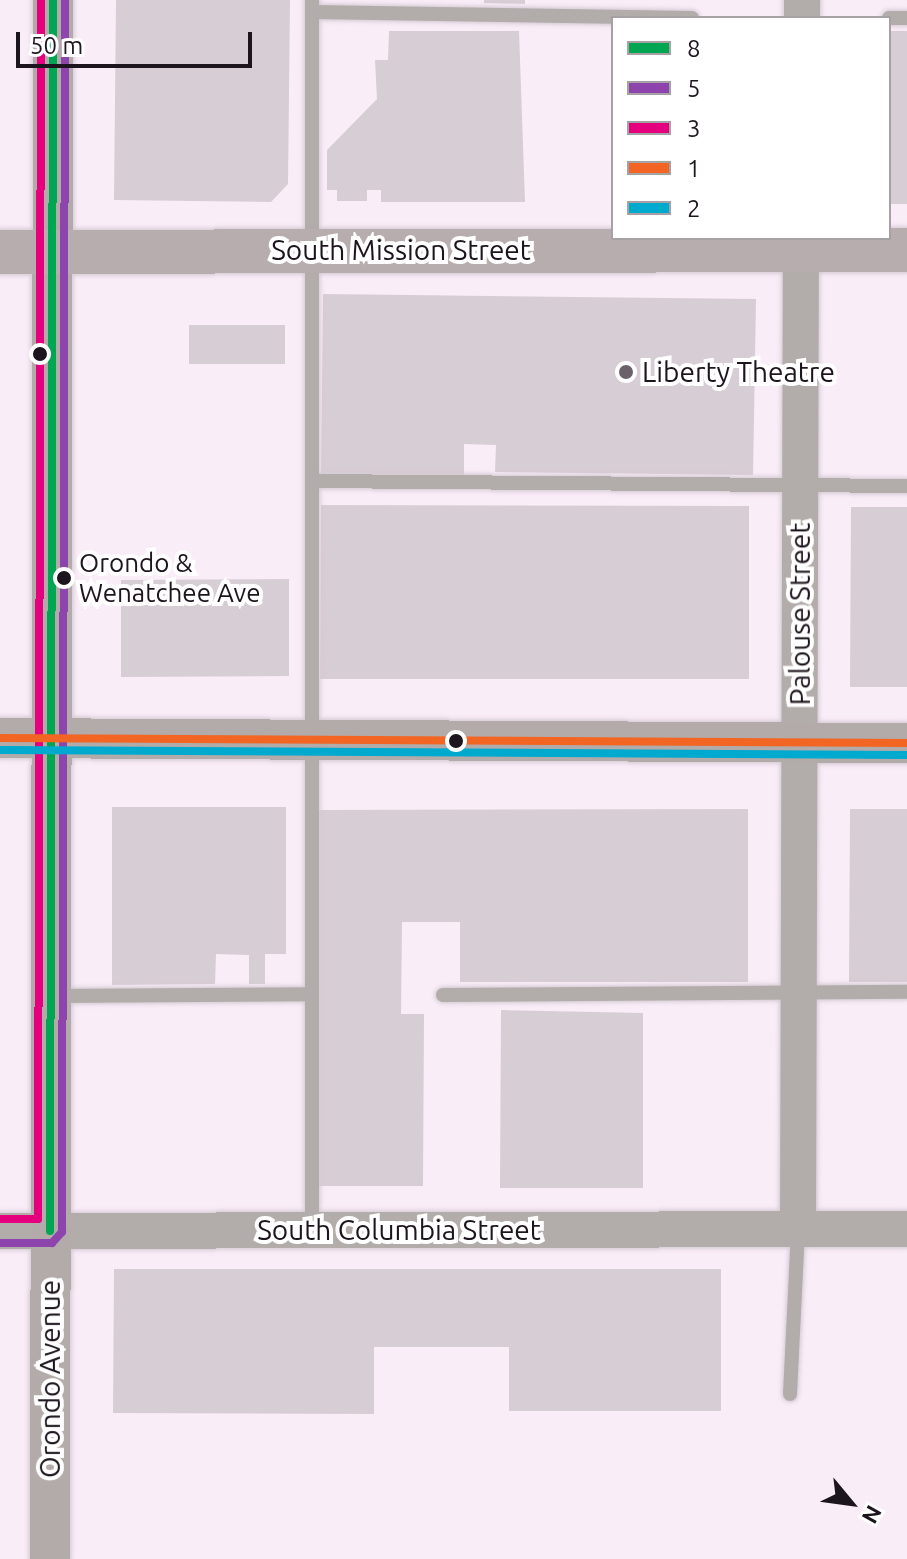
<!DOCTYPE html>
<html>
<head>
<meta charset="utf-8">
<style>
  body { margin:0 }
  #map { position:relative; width:907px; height:1559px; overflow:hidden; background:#f9edf8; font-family:Ubuntu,sans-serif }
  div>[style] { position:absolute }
  .building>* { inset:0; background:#d7cdd5 }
  .roads { filter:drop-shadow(0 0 2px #d5cbd4) drop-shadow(0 0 2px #d5cbd4) }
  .service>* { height:14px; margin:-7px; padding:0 7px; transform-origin:7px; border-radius:7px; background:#b2acaa }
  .tertiary>* { height:36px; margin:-18px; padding:0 18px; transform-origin:18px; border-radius:18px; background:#b2acaa }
  .secondary>* { height:40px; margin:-20px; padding:0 20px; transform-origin:20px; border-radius:20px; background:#b3aba9 }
  .primary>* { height:44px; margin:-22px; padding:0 22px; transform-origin:22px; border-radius:22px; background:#b7adae }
  .bus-1>* { height:8px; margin:-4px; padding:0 4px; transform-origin:4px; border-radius:4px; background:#00a651 }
  .bus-2>* { height:8px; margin:-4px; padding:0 4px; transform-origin:4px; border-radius:4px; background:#8e44ad }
  .bus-3>* { height:8px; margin:-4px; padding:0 4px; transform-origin:4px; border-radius:4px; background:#e5007d }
  .bus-4>* { height:8px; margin:-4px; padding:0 4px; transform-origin:4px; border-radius:4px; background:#f26522 }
  .bus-5>* { height:8px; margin:-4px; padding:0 4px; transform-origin:4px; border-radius:4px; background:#00a9ce }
  .dots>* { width:22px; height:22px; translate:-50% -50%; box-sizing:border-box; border:4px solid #fff; border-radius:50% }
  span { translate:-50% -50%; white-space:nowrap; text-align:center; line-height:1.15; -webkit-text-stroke:8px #fff; paint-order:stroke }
  .bus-label { font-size:26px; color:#1d151d }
  .left { translate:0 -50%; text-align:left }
  .street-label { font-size:28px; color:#1d151d }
  .poi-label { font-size:28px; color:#1d151d }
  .legend { position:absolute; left:611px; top:16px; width:280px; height:224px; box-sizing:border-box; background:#fff; border:2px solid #a5a1a5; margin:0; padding:10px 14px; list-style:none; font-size:24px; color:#1d151d }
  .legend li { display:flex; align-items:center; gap:16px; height:40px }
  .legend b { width:40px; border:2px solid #a5a1a5 }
  .north { position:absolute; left:811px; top:1463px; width:80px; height:80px; -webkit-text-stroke:6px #fff; paint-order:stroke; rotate:119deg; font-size:22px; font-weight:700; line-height:32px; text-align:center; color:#1d151d }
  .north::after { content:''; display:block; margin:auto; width:28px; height:36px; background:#1d151d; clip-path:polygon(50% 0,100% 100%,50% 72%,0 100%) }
  .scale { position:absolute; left:16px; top:32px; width:236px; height:36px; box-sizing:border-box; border:4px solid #1d151d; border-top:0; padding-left:10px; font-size:24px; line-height:28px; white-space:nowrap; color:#1d151d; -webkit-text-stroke:6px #fff; paint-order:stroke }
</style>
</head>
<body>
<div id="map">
  <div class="building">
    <div style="clip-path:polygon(116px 0,290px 0,288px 184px,271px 202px,114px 200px)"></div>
    <div style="clip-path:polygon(484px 0,525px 0,525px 4px,484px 3px)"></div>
    <div style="clip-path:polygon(389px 31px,519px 31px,525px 202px,381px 202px,381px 190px,367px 190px,367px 201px,337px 201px,337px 190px,327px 190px,327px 150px,377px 99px,375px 60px,388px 60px)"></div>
    <div style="clip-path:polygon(889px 31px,907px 31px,907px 204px,889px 204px)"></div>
    <div style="clip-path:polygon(323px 294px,756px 299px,753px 475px,495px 472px,496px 445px,464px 444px,464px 478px,321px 476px)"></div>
    <div style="clip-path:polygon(189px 325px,285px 325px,285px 364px,189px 364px)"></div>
    <div style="clip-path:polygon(321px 505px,749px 506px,749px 679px,320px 679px)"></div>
    <div style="clip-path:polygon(851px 507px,907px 507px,907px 687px,850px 687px)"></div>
    <div style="clip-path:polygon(289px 579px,289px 676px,121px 677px,121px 580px)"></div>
    <div style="clip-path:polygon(112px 807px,286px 807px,286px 954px,265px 954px,265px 984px,249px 984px,249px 955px,216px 954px,215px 984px,112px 985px)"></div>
    <div style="clip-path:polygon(748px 809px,748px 982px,460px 982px,460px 922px,402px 922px,401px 1014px,424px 1014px,423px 1186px,313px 1186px,314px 810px)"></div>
    <div style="clip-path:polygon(850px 809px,907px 809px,907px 982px,849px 982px)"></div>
    <div style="clip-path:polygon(501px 1010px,643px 1013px,643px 1188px,500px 1188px)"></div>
    <div style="clip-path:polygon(114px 1269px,721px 1269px,721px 1411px,509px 1411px,509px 1347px,374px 1347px,374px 1414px,113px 1413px)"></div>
  </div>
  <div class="roads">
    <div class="service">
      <div style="left:312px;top:12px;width:380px;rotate:0.9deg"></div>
      <div style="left:889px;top:18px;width:18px"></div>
      <div style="left:312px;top:481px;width:595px;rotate:0.48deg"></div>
      <div style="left:443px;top:995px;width:464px;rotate:-0.4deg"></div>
      <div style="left:52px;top:996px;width:260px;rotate:-0.4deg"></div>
      <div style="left:312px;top:1230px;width:1230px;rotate:-90deg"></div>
      <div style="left:790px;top:1394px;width:164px;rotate:-87.2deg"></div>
    </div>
    <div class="tertiary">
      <div style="left:802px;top:18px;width:18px;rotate:-90deg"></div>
      <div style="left:798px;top:1229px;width:991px;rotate:-89.83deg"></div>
      <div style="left:0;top:1231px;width:907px;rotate:-0.13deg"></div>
    </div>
    <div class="secondary">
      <div style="left:0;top:738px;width:907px;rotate:0.32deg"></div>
      <div style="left:50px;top:1559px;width:1559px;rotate:-89.89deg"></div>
    </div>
    <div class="primary">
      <div style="left:0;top:252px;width:907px;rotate:-0.13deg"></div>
    </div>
  </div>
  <div class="bus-1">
    <div style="left:50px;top:1231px;width:1231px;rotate:-89.86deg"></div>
  </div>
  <div class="bus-2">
    <div style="left:0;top:1243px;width:52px"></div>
    <div style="left:52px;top:1243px;width:15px;rotate:-48deg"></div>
    <div style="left:62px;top:1232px;width:1232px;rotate:-89.86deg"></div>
  </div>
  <div class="bus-3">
    <div style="left:0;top:1219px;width:38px"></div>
    <div style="left:38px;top:1219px;width:1219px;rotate:-89.86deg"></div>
  </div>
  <div class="bus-4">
    <div style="left:0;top:738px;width:907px;rotate:0.32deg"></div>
  </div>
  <div class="bus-5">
    <div style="left:0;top:750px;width:907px;rotate:0.32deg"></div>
  </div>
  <div class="dots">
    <div style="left:40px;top:354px;background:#1d151d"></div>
    <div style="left:626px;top:372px;background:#6a616a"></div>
    <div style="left:64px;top:578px;background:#1d151d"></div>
    <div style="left:456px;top:741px;background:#1d151d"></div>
  </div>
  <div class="bus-label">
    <span class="left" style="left:79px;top:578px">Orondo &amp;<br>Wenatchee Ave</span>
  </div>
  <div class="street-label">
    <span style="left:401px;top:250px">South Mission Street</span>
    <span style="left:800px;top:614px;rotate:-90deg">Palouse Street</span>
    <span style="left:399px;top:1230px">South Columbia Street</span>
    <span style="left:50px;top:1379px;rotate:-90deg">Orondo Avenue</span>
  </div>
  <div class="poi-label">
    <span class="left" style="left:642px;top:372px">Liberty Theatre</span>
  </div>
  <ul class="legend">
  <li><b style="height:10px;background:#00a651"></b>8</li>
  <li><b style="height:10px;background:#8e44ad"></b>5</li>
  <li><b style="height:10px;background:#e5007d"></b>3</li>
  <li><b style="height:10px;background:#f26522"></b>1</li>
  <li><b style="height:10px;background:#00a9ce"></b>2</li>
  </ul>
  <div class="north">N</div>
  <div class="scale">50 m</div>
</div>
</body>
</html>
